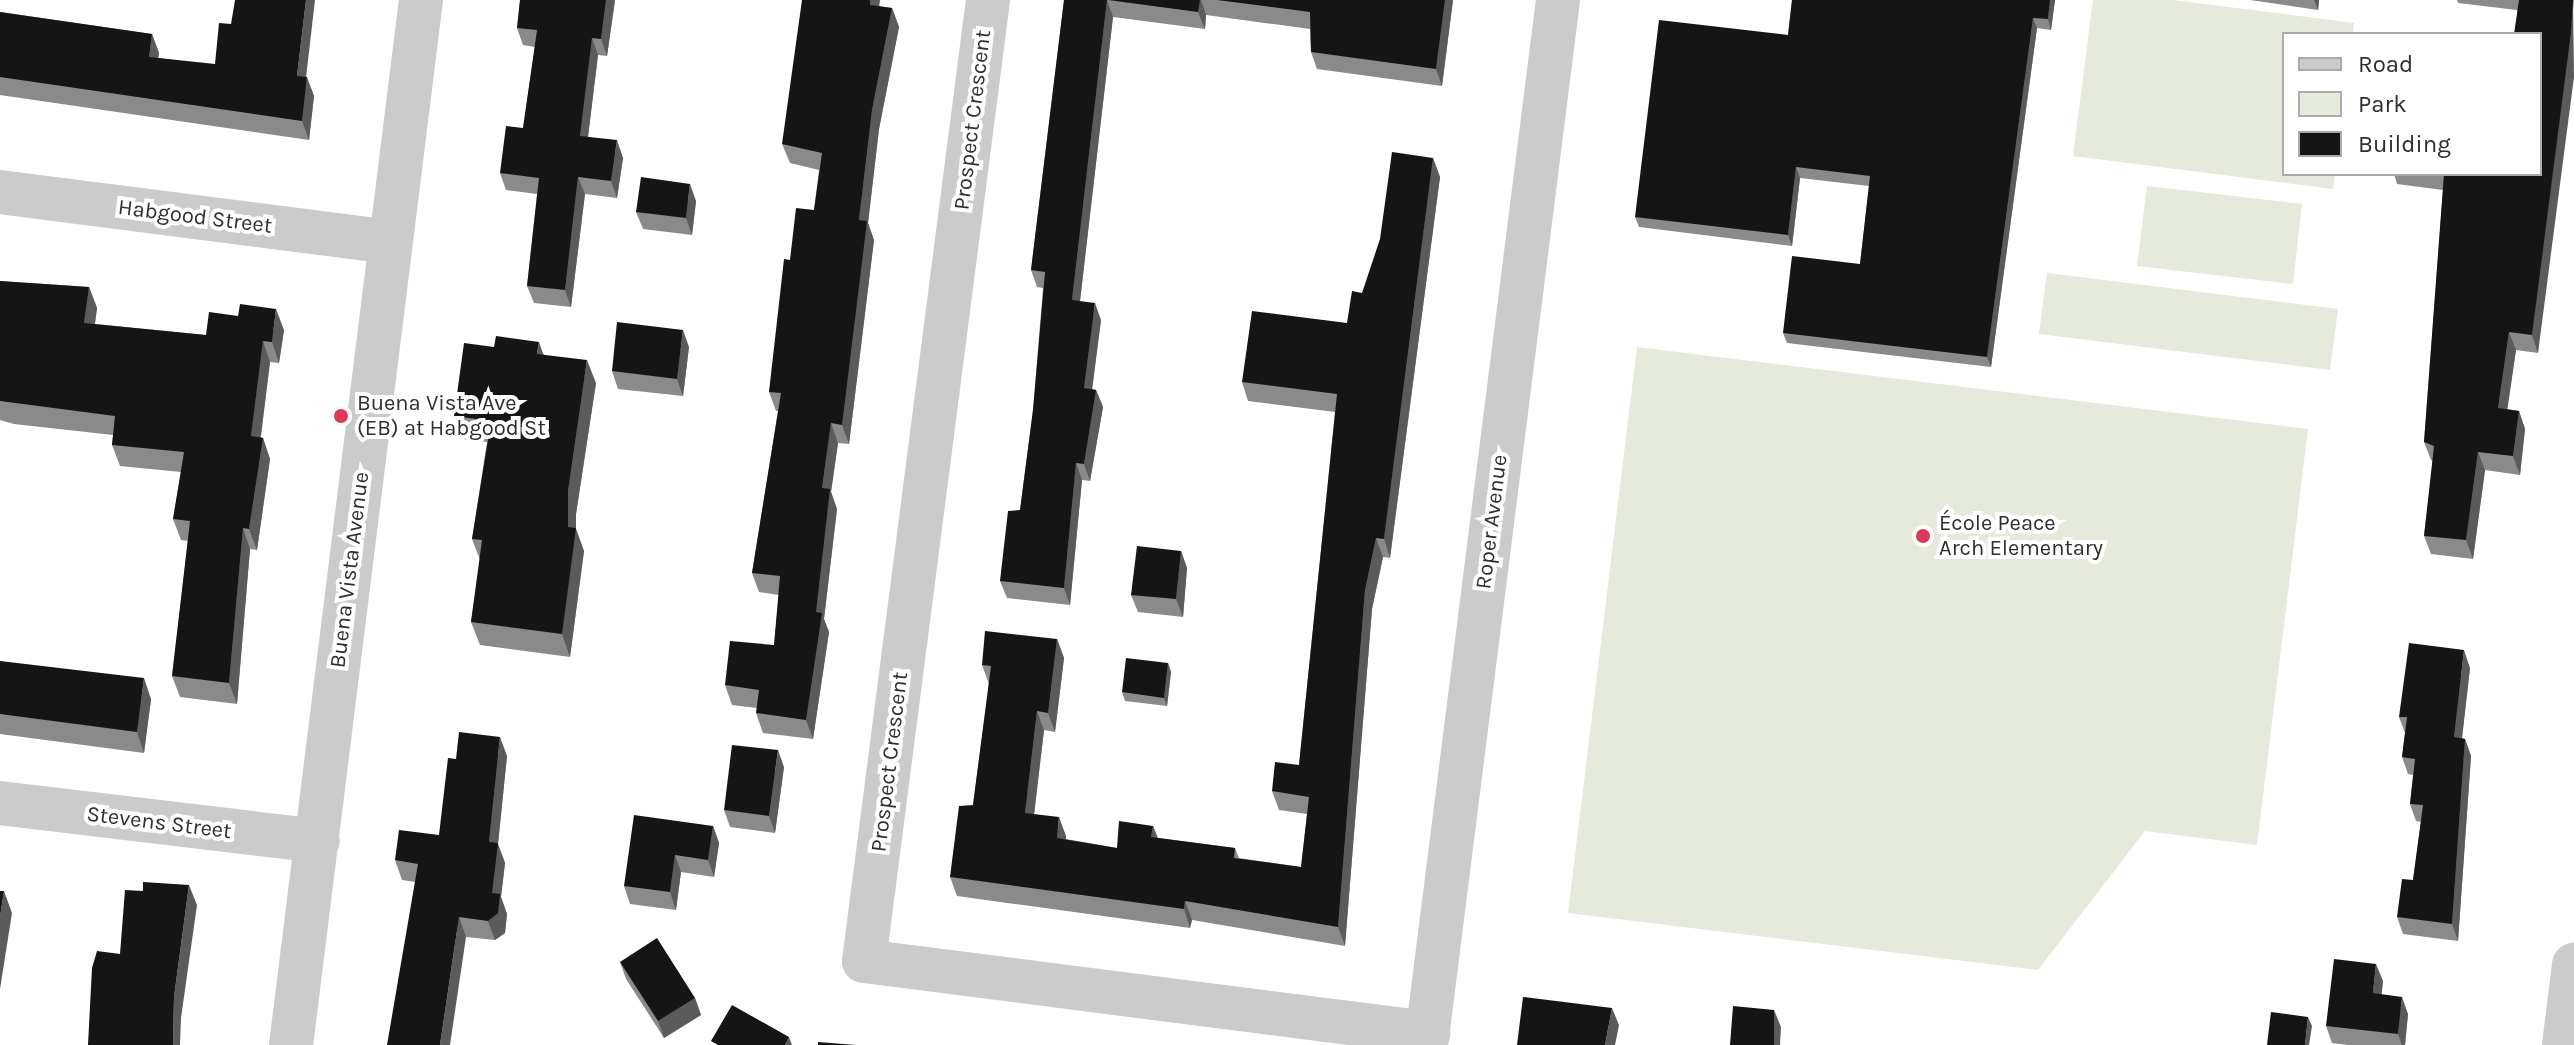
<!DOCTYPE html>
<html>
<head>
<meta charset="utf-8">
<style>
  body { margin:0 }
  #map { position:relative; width:2574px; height:1045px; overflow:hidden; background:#fff; font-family:Karla,sans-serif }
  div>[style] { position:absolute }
  .green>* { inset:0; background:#e5eadc }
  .minor>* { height:44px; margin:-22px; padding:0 22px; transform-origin:22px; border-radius:22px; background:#cbcbcb }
  .wall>* { inset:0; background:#8a8a8a }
  .shaded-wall>* { inset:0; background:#5b5b5b }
  .building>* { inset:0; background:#151515 }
  .dots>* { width:22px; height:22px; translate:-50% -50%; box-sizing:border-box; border:4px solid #fff; border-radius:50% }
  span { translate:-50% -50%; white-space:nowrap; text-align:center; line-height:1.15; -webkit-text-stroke:8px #fff; paint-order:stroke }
  .street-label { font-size:22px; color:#2e2e2e }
  .poi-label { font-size:22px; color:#2e2e2e }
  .left { translate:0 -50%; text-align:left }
  .legend { position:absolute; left:2282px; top:32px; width:260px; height:144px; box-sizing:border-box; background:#fff; border:2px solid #ababab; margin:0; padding:10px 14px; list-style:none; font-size:24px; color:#2e2e2e }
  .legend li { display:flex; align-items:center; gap:16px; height:40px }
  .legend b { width:40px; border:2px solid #ababab }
</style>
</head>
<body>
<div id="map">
  <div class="green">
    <div style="clip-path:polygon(2093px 0,2173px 0,2354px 23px,2353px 34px,2284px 34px,2284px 174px,2335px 174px,2333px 189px,2073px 156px)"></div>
    <div style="clip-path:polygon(2147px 186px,2302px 204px,2293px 284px,2137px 266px)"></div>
    <div style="clip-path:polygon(2047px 273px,2338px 309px,2330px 370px,2039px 334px)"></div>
    <div style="clip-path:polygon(1637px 347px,2308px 429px,2257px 845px,2145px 831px,2038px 970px,1568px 913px)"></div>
  </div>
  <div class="minor">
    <div style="left:988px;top:0;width:969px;rotate:97.35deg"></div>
    <div style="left:864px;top:961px;width:569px;rotate:7.28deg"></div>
    <div style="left:0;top:192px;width:393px;rotate:7.3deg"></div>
    <div style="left:0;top:803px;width:320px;rotate:6.8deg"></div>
    <div style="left:291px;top:1045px;width:1053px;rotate:-82.91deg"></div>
    <div style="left:1426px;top:1045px;width:1053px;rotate:-82.8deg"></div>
    <div style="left:2564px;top:1045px;width:81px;rotate:-82.9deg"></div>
  </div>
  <div class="wall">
    <div style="clip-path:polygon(520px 0,615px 0,607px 56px,598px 55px,588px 137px,623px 158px,617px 198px,585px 194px,571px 307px,534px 303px,527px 286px,537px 194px,506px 190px,500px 173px,523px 128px,535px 47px,523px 45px,517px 28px)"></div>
    <div style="clip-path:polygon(1064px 0,1453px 0,1442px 86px,1317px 69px,1311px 52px,1310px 29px,1206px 15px,1205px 29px,1113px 17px,1080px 301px,1101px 320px,1092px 389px,1096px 390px,1103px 407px,1090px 481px,1082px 480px,1070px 605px,1007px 598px,1000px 581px,1020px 510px,1033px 410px,1043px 288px,1037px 287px,1031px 270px)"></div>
    <div style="clip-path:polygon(1792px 0,2055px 0,2051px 30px,2037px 28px,1991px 367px,1787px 343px,1783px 333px,1860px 264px,1869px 186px,1800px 178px,1792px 246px,1639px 227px,1635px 217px,1788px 35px)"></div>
    <div style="clip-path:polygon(2250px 0,2319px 0,2318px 10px)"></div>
    <div style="clip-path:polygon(2457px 0,2574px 0,2538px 353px,2516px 350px,2507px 409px,2519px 411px,2525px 429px,2520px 475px,2485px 470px,2473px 559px,2431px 554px,2424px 536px,2433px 461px,2431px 460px,2424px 442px,2443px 190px,2397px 184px,2394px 174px,2540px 174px,2517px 10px,2458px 3px)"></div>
    <div style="clip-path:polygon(879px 6px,892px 8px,899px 27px,879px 129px,868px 223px,874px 240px,849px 444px,838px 443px,831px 492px,837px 509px,824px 619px,829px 632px,813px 739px,763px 733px,756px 713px,757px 708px,732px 705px,725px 685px,774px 645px,779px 595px,759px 592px,752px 573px,778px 411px,776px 411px,769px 392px,790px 260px,814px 210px,819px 170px,790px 163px,782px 144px)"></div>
    <div style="clip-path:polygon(0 12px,152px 34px,159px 53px,158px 58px,306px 77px,314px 96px,309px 140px,0 95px)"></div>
    <div style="clip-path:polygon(1433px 158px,1440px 177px,1390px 558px,1383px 557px,1372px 609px,1345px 946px,1192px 920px,1190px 928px,957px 896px,950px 877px,973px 805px,989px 684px,982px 665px,1057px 639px,1064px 658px,1055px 732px,1044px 730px,1034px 814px,1066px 836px,1066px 839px,1117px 848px,1153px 826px,1158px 838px,1235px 848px,1239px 858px,1301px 867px,1307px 814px,1279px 810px,1272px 791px,1299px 765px,1335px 412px,1248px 401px,1242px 382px,1347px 323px)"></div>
    <div style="clip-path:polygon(696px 201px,692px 235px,643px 229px,636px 212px)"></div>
    <div style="clip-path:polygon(0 281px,89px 287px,97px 308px,95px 324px,206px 335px,284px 330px,279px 363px,270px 362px,261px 437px,263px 438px,270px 459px,257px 550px,250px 549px,237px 704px,180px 697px,172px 676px,188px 541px,181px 540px,173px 519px,181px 472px,120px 466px,112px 445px,113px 435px,14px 424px,0 420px)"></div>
    <div style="clip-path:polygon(689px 347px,683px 396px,618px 389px,612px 371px)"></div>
    <div style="clip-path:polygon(543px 354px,596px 383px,576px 514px,576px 529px,584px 551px,570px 657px,480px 645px,471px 622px,480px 560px,472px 539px,487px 442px,463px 439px,454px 416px)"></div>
    <div style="clip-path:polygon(1181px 551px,1187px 568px,1183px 617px,1138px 612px,1131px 595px)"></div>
    <div style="clip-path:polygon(0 661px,151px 699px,144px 753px,0 734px)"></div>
    <div style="clip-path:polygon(1168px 663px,1171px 672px,1167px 706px,1125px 701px,1122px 692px)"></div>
    <div style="clip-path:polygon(2470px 668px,2462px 738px,2465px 739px,2471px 756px,2458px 941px,2403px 934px,2397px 917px,2413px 880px,2421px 822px,2416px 821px,2410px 804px,2413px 775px,2408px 774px,2402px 757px,2405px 733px,2399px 717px)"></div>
    <div style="clip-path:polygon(507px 756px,498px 844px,505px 863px,501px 897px,507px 914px,505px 933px,495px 940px,466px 937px,415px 882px,402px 880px,395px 860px,439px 835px,456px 759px)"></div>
    <div style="clip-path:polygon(784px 767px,775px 833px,730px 827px,724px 810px)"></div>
    <div style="clip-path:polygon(713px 826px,719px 843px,714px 877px,681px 872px,676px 910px,630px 904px,624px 886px)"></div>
    <div style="clip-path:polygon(620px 962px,695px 998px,701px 1015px,664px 1038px,626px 979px)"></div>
    <div style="clip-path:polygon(2383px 981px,2381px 994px,2408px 1014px,2405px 1045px,2348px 1045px,2332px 1043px,2326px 1026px)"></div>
  </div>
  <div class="shaded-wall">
    <div style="clip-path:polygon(306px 0,315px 0,304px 95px,297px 76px)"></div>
    <div style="clip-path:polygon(606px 0,615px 0,607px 56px,601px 39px)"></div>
    <div style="clip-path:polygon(870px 0,880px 0,877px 24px,870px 5px)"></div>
    <div style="clip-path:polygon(1107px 0,1113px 17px,1078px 318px,1072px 300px)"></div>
    <div style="clip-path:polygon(1200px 0,1201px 0,1206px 15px,1205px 29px,1198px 12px)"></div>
    <div style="clip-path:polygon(1445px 0,1453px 0,1442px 86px,1436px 69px)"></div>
    <div style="clip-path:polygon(2050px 0,2055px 0,2051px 30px,2048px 19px)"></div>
    <div style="clip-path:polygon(2314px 0,2319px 0,2318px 10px)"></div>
    <div style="clip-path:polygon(2573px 0,2574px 77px,2538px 353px,2532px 335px)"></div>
    <div style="clip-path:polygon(892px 8px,899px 27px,879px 129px,868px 223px,874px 240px,849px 444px,842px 425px,859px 220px,872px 110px)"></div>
    <div style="clip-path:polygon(2033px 18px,2037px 28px,1991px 367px,1987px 357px)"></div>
    <div style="clip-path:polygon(152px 34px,159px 53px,156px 76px,149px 57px)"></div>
    <div style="clip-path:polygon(592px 38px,598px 55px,586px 153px,580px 136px)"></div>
    <div style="clip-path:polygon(307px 77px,314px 96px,309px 140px,302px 121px)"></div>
    <div style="clip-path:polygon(617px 140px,623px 158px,617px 198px,611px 181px)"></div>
    <div style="clip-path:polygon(1433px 158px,1440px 177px,1390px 558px,1384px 539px)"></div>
    <div style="clip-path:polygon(1796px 167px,1800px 178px,1792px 246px,1788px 235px)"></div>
    <div style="clip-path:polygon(578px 177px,585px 194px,571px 307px,565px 290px)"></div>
    <div style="clip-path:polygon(690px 184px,696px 201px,692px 235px,686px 218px)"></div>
    <div style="clip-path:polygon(89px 287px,97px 308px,92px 344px,84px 323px)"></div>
    <div style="clip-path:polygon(1095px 303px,1101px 320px,1090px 406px,1084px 388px)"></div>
    <div style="clip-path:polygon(276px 309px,284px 330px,279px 363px,272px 342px)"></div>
    <div style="clip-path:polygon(683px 330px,689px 347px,683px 396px,677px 379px)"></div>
    <div style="clip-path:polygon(2509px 332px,2516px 350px,2505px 426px,2498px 408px)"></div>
    <div style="clip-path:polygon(263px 341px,270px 362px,258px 457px,251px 436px)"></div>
    <div style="clip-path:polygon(539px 342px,547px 365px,537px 354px)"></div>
    <div style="clip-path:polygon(587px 360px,596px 383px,576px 514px,576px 529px,584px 551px,570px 657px,562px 634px,568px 527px,568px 491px)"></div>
    <div style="clip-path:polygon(1096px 390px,1103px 407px,1090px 481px,1084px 464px)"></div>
    <div style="clip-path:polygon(2519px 411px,2525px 429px,2520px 475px,2513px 456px)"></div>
    <div style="clip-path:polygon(831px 423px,838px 443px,831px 492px,837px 509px,824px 619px,829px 632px,813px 739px,806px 720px,822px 488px)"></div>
    <div style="clip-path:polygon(263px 438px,270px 459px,257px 550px,249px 529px)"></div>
    <div style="clip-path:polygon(2478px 452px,2485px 470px,2473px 559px,2466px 540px)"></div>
    <div style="clip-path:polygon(1076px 463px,1082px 480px,1070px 605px,1064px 588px)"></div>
    <div style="clip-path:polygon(243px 528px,250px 549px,237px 704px,229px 683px)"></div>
    <div style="clip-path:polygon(1376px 538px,1383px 557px,1372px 609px,1345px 946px,1338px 927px,1365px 590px)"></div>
    <div style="clip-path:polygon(1181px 551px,1187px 568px,1183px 617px,1176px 599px)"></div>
    <div style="clip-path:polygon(1057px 639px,1064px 658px,1055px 732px,1048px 713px)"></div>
    <div style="clip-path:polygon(2464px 650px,2470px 668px,2460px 755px,2454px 737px)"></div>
    <div style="clip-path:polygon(1168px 663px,1171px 672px,1167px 706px,1164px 698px)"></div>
    <div style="clip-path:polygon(144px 678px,151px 699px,144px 753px,137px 732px)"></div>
    <div style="clip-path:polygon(1037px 711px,1044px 730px,1032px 832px,1025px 813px)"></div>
    <div style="clip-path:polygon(500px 737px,507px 756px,498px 844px,505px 863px,501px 897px,507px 914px,505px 933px,495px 940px,488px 921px,489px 842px)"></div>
    <div style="clip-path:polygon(2465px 739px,2471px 756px,2458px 941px,2452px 924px)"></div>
    <div style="clip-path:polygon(778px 750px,784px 767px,775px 833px,769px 816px)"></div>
    <div style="clip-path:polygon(1059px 817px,1066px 836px,1064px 856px,1057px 838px)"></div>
    <div style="clip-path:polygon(713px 826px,719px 843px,714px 877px,708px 860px)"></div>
    <div style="clip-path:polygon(1153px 826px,1160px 844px,1151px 837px)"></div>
    <div style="clip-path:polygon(675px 855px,681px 872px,676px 910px,670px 892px)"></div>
    <div style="clip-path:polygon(189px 885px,197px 905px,181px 1018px,180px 1045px,173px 1045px,174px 997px)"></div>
    <div style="clip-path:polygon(4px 891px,12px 913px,0 989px,0 917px)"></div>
    <div style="clip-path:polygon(1185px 901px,1192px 920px,1190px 928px,1184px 909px)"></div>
    <div style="clip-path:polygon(459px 917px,466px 937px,450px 1045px,440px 1045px)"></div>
    <div style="clip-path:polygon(2376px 964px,2383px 981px,2380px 1011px,2373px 993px)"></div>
    <div style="clip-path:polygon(2402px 997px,2408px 1014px,2405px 1045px,2402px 1045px,2398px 1034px)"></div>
    <div style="clip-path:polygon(695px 998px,701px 1015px,664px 1038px,658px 1021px)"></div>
    <div style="clip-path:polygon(1612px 1008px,1619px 1025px,1615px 1045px,1605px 1045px)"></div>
    <div style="clip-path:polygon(1774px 1010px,1781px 1027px,1780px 1045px,1774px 1045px)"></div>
    <div style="clip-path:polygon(2308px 1017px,2312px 1026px,2309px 1045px,2305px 1045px)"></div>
    <div style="clip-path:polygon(789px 1037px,792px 1045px,785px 1045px)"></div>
  </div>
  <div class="building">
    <div style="clip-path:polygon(235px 0,306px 0,297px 76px,307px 77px,302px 121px,0 77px,0 12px,152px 34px,149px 57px,215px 64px,219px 23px,231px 24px)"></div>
    <div style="clip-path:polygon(520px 0,606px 0,601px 39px,592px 38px,580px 136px,617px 140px,611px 181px,578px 177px,565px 290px,527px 286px,539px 178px,500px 173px,506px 126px,523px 128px,537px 30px,517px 28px)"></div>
    <div style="clip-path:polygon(802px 0,870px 0,870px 5px,892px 8px,872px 110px,859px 220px,867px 221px,842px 425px,831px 423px,822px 488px,830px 489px,816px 612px,822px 613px,806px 720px,756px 713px,759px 690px,725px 685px,730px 641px,774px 645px,780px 576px,752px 573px,781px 393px,769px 392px,784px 259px,790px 260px,796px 208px,814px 210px,822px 153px,782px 144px)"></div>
    <div style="clip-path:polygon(1064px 0,1107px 0,1072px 300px,1095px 303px,1084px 388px,1096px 390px,1084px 464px,1076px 463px,1064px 588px,1000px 581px,1008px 511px,1020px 510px,1033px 410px,1045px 272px,1031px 270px)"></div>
    <div style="clip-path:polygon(1108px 0,1200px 0,1198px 12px)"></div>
    <div style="clip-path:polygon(1217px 0,1445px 0,1436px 69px,1311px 52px,1310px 12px)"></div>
    <div style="clip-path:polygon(1792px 0,2050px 0,2048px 19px,2033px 18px,1987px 357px,1783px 333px,1792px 256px,1860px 264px,1870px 176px,1796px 167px,1788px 235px,1635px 217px,1659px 20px,1788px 35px)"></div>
    <div style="clip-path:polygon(2519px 0,2573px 0,2571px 32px,2532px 335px,2509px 332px,2498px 408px,2519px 411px,2513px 456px,2478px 452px,2466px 540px,2424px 536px,2434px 446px,2424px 442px,2444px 174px,2540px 174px,2540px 34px,2514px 34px)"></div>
    <div style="clip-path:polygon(1392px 152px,1433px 158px,1384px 539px,1376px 538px,1365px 590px,1338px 927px,1185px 901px,1184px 909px,950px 877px,959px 806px,973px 805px,991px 666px,982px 665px,985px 631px,1057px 639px,1048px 713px,1037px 711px,1025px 813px,1059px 817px,1057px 838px,1117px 848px,1119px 821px,1153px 826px,1151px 837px,1235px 848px,1234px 858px,1301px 867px,1309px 797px,1272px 791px,1275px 762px,1299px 765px,1337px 394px,1242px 382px,1252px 311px,1347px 323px,1352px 291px,1362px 293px,1380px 239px)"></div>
    <div style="clip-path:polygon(641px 177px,690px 184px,686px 218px,636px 212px)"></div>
    <div style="clip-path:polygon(0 281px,89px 287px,84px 323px,206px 335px,209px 312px,238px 316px,240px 304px,276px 309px,272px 342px,263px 341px,251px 436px,263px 438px,249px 529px,243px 528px,229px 683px,172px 676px,190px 521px,173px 519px,184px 452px,112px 445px,115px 416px,0 401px)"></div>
    <div style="clip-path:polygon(617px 322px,683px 330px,677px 379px,612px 371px)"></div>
    <div style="clip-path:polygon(496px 336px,539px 342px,537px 354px,587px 360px,568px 491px,568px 527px,576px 528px,562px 634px,471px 622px,482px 540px,472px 539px,491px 421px,454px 416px,464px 343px,494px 347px)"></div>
    <div style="clip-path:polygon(1137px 546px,1181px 551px,1176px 599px,1131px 595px)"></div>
    <div style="clip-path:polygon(2409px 643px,2464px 650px,2454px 737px,2465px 739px,2452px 924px,2397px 917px,2402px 879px,2413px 880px,2423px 805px,2410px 804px,2415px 759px,2402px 757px,2407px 717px,2399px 717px)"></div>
    <div style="clip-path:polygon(1126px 658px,1168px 663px,1164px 698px,1122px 692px)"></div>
    <div style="clip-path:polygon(0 661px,144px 678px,137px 732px,0 714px)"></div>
    <div style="clip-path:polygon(459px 732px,500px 737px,489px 842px,498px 843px,492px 893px,500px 894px,498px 913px,488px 921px,459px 917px,440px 1045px,387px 1045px,418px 864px,395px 860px,399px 830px,439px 835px,448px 758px,456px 759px)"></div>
    <div style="clip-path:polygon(732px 745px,778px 750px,769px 816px,724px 810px)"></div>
    <div style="clip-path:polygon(634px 815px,713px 826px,708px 860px,675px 855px,670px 892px,624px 886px)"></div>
    <div style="clip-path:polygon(143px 882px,189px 885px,174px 997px,173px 1045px,88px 1045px,92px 968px,97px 951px,120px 954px,125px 890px,143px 891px)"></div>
    <div style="clip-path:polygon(0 891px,4px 891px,0 917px)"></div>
    <div style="clip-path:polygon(657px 938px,695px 998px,658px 1021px,620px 962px)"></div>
    <div style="clip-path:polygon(2334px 959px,2376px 964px,2373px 993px,2402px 997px,2398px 1034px,2326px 1026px)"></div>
    <div style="clip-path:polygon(1523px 997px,1612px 1008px,1605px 1045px,1517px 1045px)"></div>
    <div style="clip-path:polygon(732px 1005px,789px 1037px,785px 1045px,718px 1045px,711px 1041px)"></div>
    <div style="clip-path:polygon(1733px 1006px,1774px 1010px,1774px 1045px,1730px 1045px)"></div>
    <div style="clip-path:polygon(2271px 1012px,2308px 1017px,2305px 1045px,2267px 1045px)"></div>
    <div style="clip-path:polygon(818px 1042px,856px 1045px,818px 1045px)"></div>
  </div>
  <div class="dots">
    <div style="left:341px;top:416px;background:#dc3859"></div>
    <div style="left:1923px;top:536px;background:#dc3859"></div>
  </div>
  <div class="street-label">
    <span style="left:973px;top:120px;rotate:-83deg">Prospect Crescent</span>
    <span style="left:195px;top:217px;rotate:7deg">Habgood Street</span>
    <span style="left:1492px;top:522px;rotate:-83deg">Roper Avenue</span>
    <span style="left:350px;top:570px;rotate:-83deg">Buena Vista Avenue</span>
    <span style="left:890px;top:762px;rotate:-83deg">Prospect Crescent</span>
    <span style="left:159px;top:823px;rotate:7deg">Stevens Street</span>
  </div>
  <div class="poi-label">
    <span class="left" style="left:357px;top:416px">Buena Vista Ave<br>(EB) at Habgood St</span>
    <span class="left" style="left:1939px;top:536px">École Peace<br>Arch Elementary</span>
  </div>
  <ul class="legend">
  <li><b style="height:10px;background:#cbcbcb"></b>Road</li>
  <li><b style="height:22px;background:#e5eadc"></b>Park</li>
  <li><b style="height:22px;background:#151515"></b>Building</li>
  </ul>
</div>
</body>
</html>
